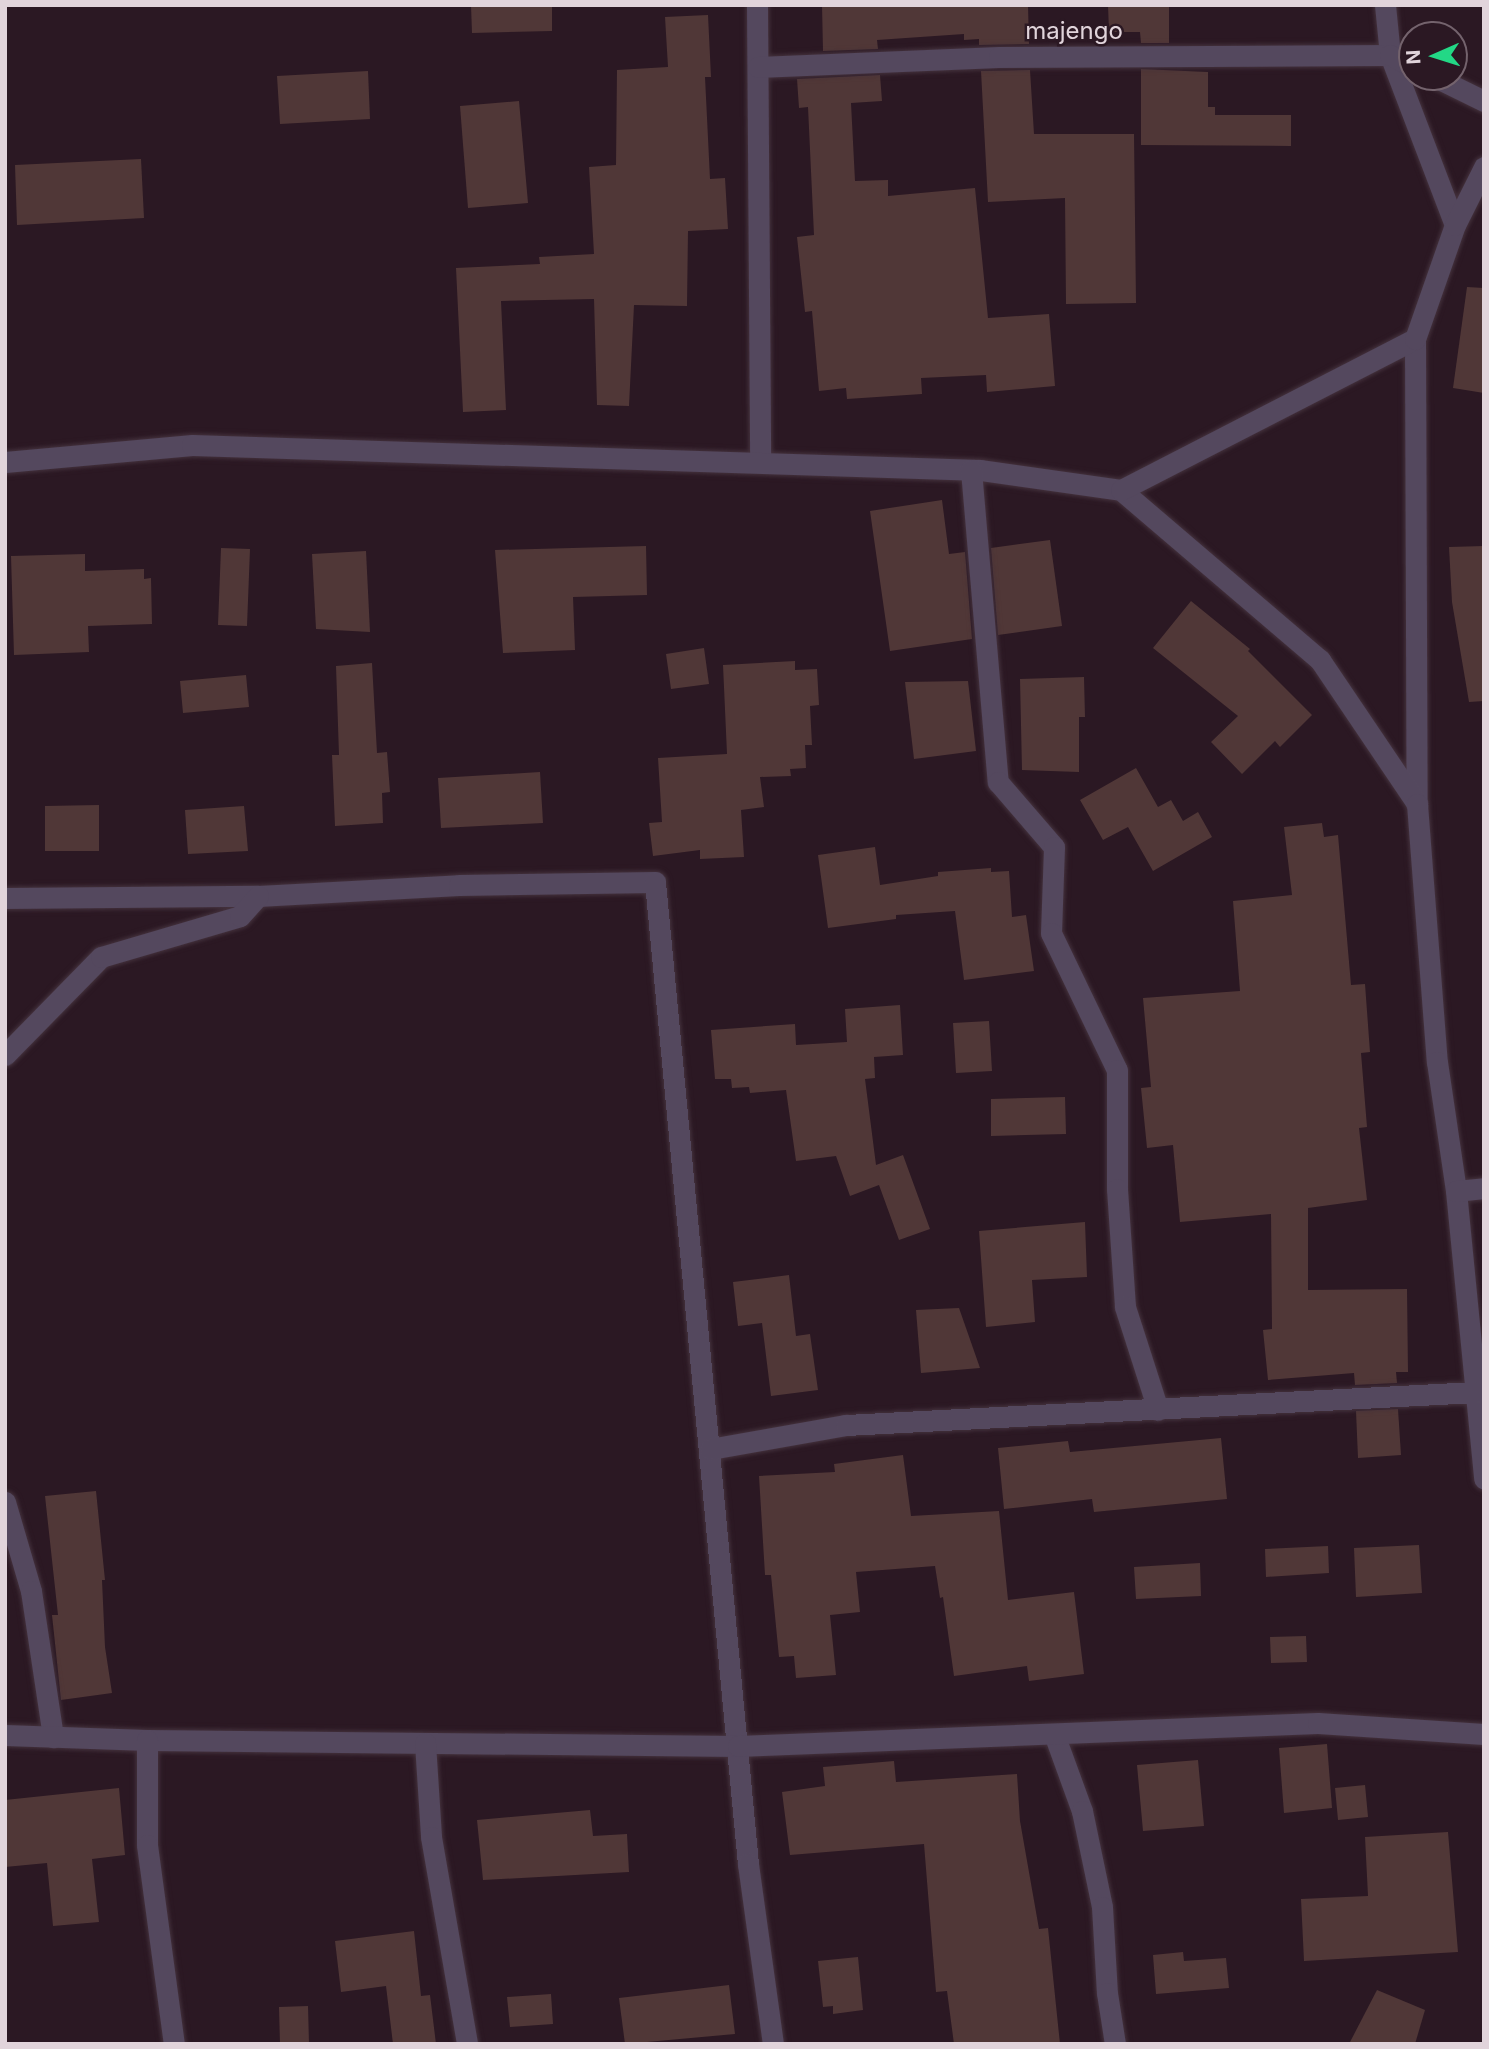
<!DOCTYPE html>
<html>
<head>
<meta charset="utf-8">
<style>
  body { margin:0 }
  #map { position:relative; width:1489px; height:2049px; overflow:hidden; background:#2b1823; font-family:Inter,sans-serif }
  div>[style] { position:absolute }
  .building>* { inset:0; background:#503737 }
  .roads { filter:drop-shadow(0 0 2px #44323d) drop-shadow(0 0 2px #44323d) }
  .minor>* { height:21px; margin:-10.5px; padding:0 10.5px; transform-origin:10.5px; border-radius:10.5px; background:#54485e }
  span { translate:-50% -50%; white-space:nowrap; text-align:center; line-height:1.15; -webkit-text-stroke:5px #2b1823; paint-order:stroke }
  .street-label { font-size:24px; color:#e1d4db }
  .frame { position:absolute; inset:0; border:7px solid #e1d4db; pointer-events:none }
  .north { position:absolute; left:1398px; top:21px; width:70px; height:70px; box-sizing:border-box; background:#2b1823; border:2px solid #74636d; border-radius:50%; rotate:267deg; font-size:19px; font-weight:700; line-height:28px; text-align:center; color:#e1d4db }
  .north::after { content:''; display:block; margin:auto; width:24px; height:32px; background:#23d886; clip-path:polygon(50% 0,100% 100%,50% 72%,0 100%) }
</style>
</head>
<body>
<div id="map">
  <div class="building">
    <div style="clip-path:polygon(471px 5px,552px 5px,552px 31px,472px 33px)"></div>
    <div style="clip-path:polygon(822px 5px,1028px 5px,1029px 44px,979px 45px,979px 39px,964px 40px,964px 34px,877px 40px,878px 49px,823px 51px)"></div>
    <div style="clip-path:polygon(1108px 5px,1169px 5px,1169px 43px,1141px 43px,1140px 32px,1109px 32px)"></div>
    <div style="clip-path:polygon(708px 15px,711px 77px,705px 77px,710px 179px,725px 178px,728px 229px,688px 231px,687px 306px,634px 305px,629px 406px,597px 405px,594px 299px,501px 301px,506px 410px,463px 412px,456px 268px,540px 264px,539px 257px,594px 254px,589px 167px,616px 165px,617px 70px,668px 67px,665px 17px)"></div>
    <div style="clip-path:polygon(1141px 69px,1208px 72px,1208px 107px,1215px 107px,1215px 115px,1291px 115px,1291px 146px,1141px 145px)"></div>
    <div style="clip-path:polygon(1030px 70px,1034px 134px,1134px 134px,1136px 303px,1066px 304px,1065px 198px,988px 202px,981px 71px)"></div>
    <div style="clip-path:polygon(368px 71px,370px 119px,280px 124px,277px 76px)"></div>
    <div style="clip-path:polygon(880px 75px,882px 101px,851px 103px,855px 181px,888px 180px,888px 196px,975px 188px,988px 318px,1049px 314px,1055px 386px,987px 392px,986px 375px,921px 378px,922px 394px,847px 399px,846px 388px,819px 391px,812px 311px,805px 312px,797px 237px,814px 235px,808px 107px,799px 108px,797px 79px)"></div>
    <div style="clip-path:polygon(519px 101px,528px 203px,468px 208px,460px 106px)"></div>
    <div style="clip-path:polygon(141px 159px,144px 218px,17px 225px,15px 165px)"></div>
    <div style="clip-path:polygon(1467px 287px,1484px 288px,1484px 393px,1453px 388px)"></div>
    <div style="clip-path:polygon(942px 500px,949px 554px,965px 552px,972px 639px,890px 651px,870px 511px)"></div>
    <div style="clip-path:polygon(1050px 540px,1062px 626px,998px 635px,991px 548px)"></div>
    <div style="clip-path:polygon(646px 546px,647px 595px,573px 597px,575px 650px,503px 653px,495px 550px)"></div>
    <div style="clip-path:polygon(1484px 546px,1484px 701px,1469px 702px,1452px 602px,1449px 547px)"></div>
    <div style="clip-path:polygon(221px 548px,250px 549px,247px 626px,218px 625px)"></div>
    <div style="clip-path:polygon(366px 551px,370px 632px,316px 629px,312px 554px)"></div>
    <div style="clip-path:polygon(85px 554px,85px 571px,144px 569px,144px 579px,151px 578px,152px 624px,88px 626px,89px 652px,14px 655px,11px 556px)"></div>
    <div style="clip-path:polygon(1191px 601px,1250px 649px,1248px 651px,1312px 715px,1280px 747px,1275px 741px,1242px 774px,1211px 742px,1238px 716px,1153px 648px)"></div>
    <div style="clip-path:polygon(704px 648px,709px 684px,671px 689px,666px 654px)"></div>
    <div style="clip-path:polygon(795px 661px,795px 670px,817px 669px,819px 705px,810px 706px,812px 745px,805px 745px,806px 768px,790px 769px,791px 776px,760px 777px,764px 807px,741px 810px,744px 857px,700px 859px,700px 850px,653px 856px,649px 823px,662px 822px,658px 758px,727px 754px,723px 665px)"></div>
    <div style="clip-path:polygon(372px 663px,377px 753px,387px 752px,390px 792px,382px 793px,383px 823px,335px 826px,332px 755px,339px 755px,336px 666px)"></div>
    <div style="clip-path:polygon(246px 675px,249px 707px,183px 713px,180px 681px)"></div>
    <div style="clip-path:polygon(1084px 677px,1085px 717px,1079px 717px,1079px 772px,1022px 770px,1020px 679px)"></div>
    <div style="clip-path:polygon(968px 681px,976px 751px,914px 759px,905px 682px)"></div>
    <div style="clip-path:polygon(1136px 768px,1158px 807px,1171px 800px,1183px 821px,1198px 812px,1212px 837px,1153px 871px,1128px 827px,1103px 840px,1080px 800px)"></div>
    <div style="clip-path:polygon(540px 772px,543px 823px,441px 828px,438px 778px)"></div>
    <div style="clip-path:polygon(99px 805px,99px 851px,45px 851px,45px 806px)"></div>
    <div style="clip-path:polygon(244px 806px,248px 851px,188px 854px,185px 810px)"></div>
    <div style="clip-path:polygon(1322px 823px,1324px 837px,1338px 835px,1351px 985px,1365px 984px,1370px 1052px,1361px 1053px,1367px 1127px,1359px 1128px,1367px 1200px,1308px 1208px,1308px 1290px,1407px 1289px,1408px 1372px,1396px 1372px,1397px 1383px,1355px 1385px,1354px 1373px,1268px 1380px,1263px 1330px,1272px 1329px,1271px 1214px,1180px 1222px,1173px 1145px,1147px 1148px,1141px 1088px,1151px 1087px,1143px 998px,1240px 991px,1233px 901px,1292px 895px,1284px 827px)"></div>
    <div style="clip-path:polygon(875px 847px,880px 885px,938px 876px,938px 872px,991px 868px,991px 872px,1009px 871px,1012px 917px,1026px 915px,1034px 971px,964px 980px,955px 911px,896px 915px,896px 919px,828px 928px,818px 855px)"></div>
    <div style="clip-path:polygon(900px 1005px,903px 1055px,874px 1057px,875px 1078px,865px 1079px,876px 1165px,903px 1155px,930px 1229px,899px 1240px,879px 1185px,850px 1196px,836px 1156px,796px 1161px,786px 1090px,750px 1093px,749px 1087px,732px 1088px,731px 1079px,715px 1079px,711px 1030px,795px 1024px,796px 1045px,847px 1042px,845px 1009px)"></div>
    <div style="clip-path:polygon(989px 1021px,992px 1071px,956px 1073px,953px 1023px)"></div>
    <div style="clip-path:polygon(1065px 1097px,1066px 1134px,991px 1136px,991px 1099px)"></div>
    <div style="clip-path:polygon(1085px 1222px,1087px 1277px,1032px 1280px,1035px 1322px,986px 1327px,979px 1231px)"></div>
    <div style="clip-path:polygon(789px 1275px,796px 1336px,810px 1334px,818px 1390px,771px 1396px,762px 1323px,738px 1326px,733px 1282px)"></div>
    <div style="clip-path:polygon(959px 1308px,980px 1368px,921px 1373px,916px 1310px)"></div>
    <div style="clip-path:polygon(1398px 1409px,1401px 1455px,1358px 1458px,1356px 1411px)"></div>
    <div style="clip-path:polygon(1221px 1438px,1227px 1499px,1094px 1512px,1092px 1499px,1004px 1509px,998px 1448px,1068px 1441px,1070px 1452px)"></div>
    <div style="clip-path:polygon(903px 1455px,911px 1516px,999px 1511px,1008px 1600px,1074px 1592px,1084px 1674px,1029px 1681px,1027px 1666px,954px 1676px,943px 1597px,940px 1598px,935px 1566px,856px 1572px,860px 1612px,830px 1615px,836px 1675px,796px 1678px,794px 1656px,779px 1657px,771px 1575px,765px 1575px,759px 1476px,835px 1472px,834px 1464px)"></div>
    <div style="clip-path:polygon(96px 1491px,105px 1580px,102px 1580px,105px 1647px,112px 1693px,61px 1700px,52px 1615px,58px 1615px,45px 1496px)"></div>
    <div style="clip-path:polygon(1419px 1545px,1422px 1593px,1356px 1597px,1354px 1548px)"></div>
    <div style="clip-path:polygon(1328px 1546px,1329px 1573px,1266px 1577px,1265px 1549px)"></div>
    <div style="clip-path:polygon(1200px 1563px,1201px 1596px,1136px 1599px,1134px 1567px)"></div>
    <div style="clip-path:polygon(1306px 1636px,1307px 1662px,1271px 1663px,1270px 1637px)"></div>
    <div style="clip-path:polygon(1327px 1744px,1332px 1808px,1284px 1813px,1279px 1748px)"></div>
    <div style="clip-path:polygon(1198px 1760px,1204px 1826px,1143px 1831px,1137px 1765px)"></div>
    <div style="clip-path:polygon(894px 1761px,896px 1782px,1017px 1774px,1020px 1821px,1039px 1929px,1048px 1928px,1060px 2044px,954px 2044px,947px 1991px,936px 1992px,924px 1844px,790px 1855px,782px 1792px,825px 1786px,823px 1767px)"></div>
    <div style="clip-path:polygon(1365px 1785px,1368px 1817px,1338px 1820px,1335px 1788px)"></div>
    <div style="clip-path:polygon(119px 1788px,125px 1855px,92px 1859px,99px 1922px,53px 1926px,47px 1863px,5px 1867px,5px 1800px)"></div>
    <div style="clip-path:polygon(590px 1810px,593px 1836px,627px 1834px,629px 1872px,483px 1880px,477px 1820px)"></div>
    <div style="clip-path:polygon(1448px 1832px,1458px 1952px,1304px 1961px,1301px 1899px,1368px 1896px,1365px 1837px)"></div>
    <div style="clip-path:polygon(414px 1931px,421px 1996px,430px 1995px,436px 2044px,393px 2044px,386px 1986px,341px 1992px,335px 1941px)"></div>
    <div style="clip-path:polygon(1183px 1952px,1184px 1961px,1226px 1958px,1229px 1988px,1156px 1994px,1153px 1955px)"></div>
    <div style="clip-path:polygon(858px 1957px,863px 2010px,833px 2014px,833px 2006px,823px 2007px,818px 1961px)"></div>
    <div style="clip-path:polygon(729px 1985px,735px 2034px,625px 2044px,619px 1998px)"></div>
    <div style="clip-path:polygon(1377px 1990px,1425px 2010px,1415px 2044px,1349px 2044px)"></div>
    <div style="clip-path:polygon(551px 1994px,553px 2024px,510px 2027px,507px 1997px)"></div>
    <div style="clip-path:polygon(308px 2006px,309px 2044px,280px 2044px,279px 2007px)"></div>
  </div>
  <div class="roads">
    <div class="minor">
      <div style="left:757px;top:5px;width:457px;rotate:89.6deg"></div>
      <div style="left:1385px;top:5px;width:50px;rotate:84.3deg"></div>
      <div style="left:1390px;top:55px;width:182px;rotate:69.1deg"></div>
      <div style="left:758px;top:67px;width:241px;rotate:-2.4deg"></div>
      <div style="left:999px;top:57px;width:391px;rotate:-0.3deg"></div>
      <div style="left:1390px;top:55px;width:25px;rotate:27deg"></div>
      <div style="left:1435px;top:77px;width:55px;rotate:26.1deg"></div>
      <div style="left:1415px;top:339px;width:465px;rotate:89.8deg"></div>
      <div style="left:5px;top:462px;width:188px;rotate:-5.2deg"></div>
      <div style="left:192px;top:445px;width:789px;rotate:1.81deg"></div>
      <div style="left:981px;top:470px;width:141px;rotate:8.1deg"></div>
      <div style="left:1121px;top:490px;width:262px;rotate:40.5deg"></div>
      <div style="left:1320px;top:660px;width:174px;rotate:56deg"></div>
      <div style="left:1417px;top:804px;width:259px;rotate:85.6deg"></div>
      <div style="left:1437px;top:1062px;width:130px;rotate:81.6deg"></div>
      <div style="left:1456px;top:1191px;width:289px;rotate:84.4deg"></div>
      <div style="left:971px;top:470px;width:313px;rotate:85.1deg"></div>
      <div style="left:998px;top:782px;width:86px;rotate:49.3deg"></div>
      <div style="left:1054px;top:847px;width:86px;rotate:92deg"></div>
      <div style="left:1051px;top:933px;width:152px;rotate:64.3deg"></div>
      <div style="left:1117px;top:1070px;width:119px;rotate:90deg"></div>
      <div style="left:1117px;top:1189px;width:118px;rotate:86.1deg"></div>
      <div style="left:1125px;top:1307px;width:108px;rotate:72.2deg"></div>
      <div style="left:1121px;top:490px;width:331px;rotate:-27.2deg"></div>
      <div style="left:1415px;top:339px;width:121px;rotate:-70.7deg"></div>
      <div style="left:1455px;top:225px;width:65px;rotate:-63.4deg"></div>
      <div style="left:5px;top:898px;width:253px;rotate:-0.5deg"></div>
      <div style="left:258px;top:896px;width:201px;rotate:-3.1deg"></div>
      <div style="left:459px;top:885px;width:196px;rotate:-0.9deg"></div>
      <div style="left:655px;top:882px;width:986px;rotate:84.59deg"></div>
      <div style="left:748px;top:1864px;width:182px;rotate:82.1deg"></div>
      <div style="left:5px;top:1055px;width:137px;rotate:-45.6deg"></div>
      <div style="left:101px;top:957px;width:145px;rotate:-16.4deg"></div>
      <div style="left:240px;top:916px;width:27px;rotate:-48deg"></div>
      <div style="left:1456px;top:1191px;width:28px;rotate:-6deg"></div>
      <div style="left:710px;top:1449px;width:138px;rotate:-10deg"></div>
      <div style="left:846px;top:1425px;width:630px;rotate:-3deg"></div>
      <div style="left:5px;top:1502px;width:93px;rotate:73.7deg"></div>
      <div style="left:31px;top:1591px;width:148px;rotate:81.4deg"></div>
      <div style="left:1054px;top:1734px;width:82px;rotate:70deg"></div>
      <div style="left:1082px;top:1811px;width:98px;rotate:78.2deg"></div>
      <div style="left:1102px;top:1907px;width:86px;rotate:86.7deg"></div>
      <div style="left:1107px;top:1993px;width:52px;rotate:81.1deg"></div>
      <div style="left:5px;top:1735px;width:142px;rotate:2deg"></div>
      <div style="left:147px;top:1740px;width:591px;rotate:0.58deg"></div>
      <div style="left:738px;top:1746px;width:580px;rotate:-2.27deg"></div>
      <div style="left:1318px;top:1723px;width:166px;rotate:3.8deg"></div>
      <div style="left:147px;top:1740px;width:105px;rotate:90deg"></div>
      <div style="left:147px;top:1845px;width:201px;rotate:82.3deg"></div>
      <div style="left:425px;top:1743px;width:94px;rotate:86.3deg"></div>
      <div style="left:431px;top:1837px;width:210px;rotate:80.1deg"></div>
    </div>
  </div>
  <div class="street-label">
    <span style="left:1074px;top:31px">majengo</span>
  </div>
  <div class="frame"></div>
  <div class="north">N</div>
</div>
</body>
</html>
